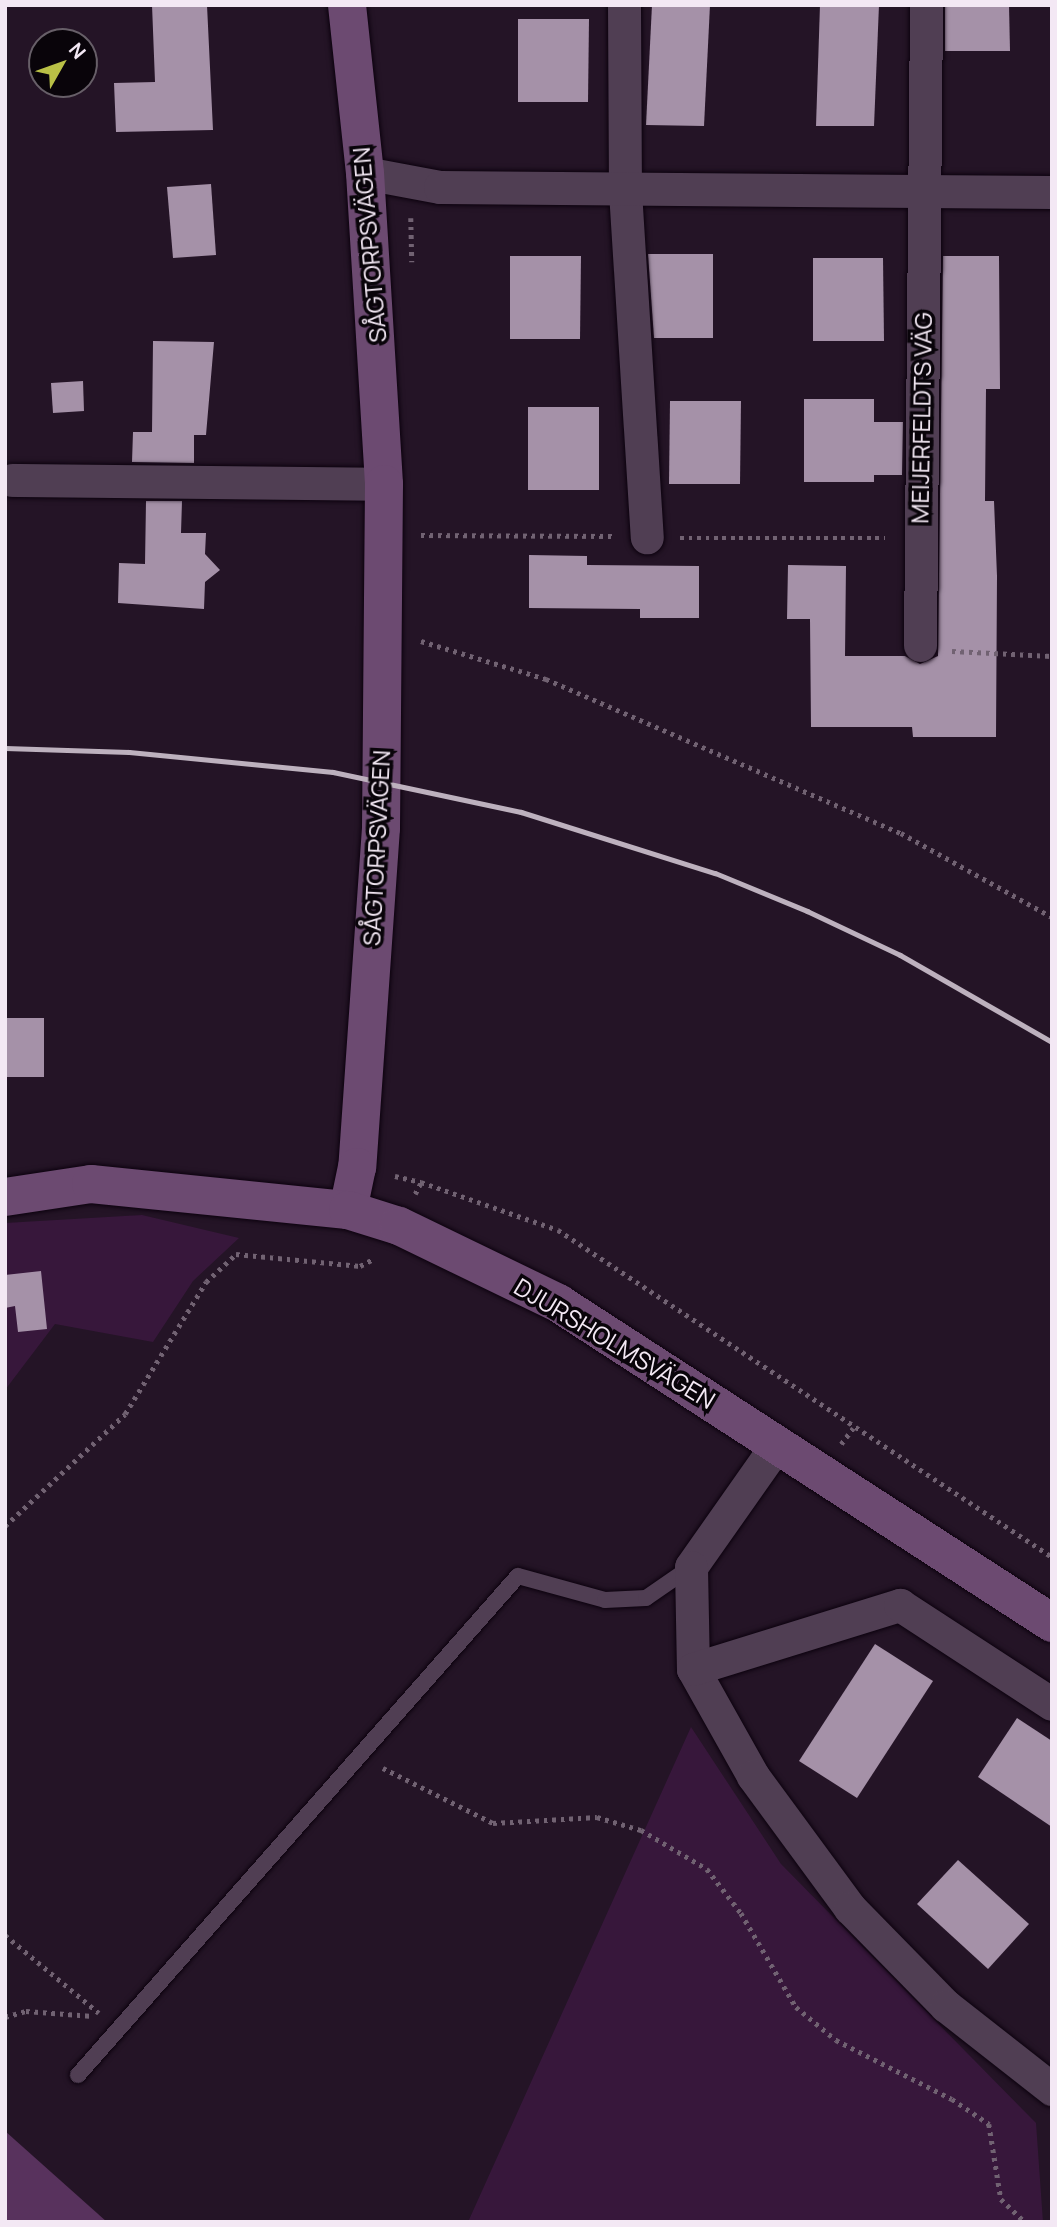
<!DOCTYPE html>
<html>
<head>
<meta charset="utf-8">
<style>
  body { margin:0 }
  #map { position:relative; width:1057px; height:2227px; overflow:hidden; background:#241426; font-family:Manrope,sans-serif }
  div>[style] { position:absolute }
  .green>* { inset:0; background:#37173b }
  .water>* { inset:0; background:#58325d }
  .building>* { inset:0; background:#a591a8 }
  .path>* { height:4.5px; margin-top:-2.25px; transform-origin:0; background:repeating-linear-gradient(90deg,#716272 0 3.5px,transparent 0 8.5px) }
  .roads { filter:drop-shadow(0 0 2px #0c020e) drop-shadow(0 0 2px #0c020e) }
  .lane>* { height:16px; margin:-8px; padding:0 8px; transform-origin:8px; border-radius:8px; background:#503e53 }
  .street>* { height:33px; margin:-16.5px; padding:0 16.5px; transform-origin:16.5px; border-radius:16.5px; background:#503e53 }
  .secondary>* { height:38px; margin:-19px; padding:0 19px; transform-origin:19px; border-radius:19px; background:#6c4a71 }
  .rail>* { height:5px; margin:-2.5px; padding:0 2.5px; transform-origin:2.5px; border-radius:2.5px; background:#bdb1be }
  span { translate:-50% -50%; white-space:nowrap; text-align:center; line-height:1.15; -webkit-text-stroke:7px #09040a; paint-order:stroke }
  .street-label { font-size:24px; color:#f3e8f4 }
  .frame { position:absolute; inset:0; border:7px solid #f3e8f4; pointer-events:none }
  .north { position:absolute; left:28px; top:28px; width:70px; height:70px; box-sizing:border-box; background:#09040a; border:2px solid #675f68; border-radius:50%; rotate:50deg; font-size:19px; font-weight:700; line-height:28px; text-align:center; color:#f3e8f4 }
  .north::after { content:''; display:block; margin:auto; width:24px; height:32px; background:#b9c046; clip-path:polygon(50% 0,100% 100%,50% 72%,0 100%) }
</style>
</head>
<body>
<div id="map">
  <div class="green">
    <div style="clip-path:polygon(142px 1215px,239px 1238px,193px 1281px,153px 1342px,55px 1324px,5px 1390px,5px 1223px)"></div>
    <div style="clip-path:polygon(691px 1727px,781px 1864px,1036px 2123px,1043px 2222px,468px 2222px)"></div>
  </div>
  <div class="water">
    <div style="clip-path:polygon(5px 2131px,107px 2222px,5px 2222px)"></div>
  </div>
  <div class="building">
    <div style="clip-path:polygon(152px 5px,207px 5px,213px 130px,116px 132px,114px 83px,155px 82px)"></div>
    <div style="clip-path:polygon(652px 5px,710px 5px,704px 126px,646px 125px)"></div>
    <div style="clip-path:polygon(820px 5px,879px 5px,874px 126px,816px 126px)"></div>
    <div style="clip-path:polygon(945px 5px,1009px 5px,1010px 51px,945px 51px)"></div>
    <div style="clip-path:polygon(518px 19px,589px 19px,588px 102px,518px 102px)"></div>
    <div style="clip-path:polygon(211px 184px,216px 255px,173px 258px,167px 187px)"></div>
    <div style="clip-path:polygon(648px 254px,713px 254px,713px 338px,654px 338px)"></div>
    <div style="clip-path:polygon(510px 256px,581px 256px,580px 339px,510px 339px)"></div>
    <div style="clip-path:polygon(943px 256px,999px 256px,1000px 389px,986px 389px,985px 501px,994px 501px,997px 576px,996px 737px,913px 737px,912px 727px,811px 727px,810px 619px,787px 619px,788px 565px,846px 566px,845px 656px,905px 656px,920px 664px,938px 656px)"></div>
    <div style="clip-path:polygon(813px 258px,883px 258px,884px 341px,813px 341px)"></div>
    <div style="clip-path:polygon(153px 341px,214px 342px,206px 435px,194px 435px,194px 463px,132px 462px,133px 432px,152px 432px)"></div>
    <div style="clip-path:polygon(83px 381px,84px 411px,53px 413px,51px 383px)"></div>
    <div style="clip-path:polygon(804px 399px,874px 399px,874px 422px,903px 422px,902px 475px,874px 475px,874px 482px,804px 482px)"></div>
    <div style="clip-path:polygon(670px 401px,741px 401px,740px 484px,669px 484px)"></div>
    <div style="clip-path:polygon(528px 407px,599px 407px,599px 490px,528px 490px)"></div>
    <div style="clip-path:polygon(146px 501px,182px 501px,181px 533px,206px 533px,205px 554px,220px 570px,205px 582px,204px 609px,118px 603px,119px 563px,145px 564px)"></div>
    <div style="clip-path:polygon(529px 555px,587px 556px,587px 565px,699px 566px,699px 618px,640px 618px,640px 609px,529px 608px)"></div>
    <div style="clip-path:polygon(5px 1018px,44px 1018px,44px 1077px,5px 1077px)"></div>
    <div style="clip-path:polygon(41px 1271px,47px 1329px,18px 1332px,15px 1306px,5px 1308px,5px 1275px)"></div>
    <div style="clip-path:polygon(875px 1644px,933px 1681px,857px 1798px,799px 1761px)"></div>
    <div style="clip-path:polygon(1017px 1718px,1052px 1741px,1052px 1827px,978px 1777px)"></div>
    <div style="clip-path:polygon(958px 1860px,1029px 1924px,988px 1969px,917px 1904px)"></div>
  </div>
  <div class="path">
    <div style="left:411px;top:218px;width:44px;rotate:88.7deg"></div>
    <div style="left:421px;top:535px;width:191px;rotate:0.3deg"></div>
    <div style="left:680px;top:538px;width:205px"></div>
    <div style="left:421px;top:641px;width:131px;rotate:16.9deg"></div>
    <div style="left:546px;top:679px;width:387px;rotate:23.5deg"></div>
    <div style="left:901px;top:833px;width:173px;rotate:29.1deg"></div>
    <div style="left:952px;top:651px;width:100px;rotate:2.9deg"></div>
    <div style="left:395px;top:1176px;width:27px;rotate:13deg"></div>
    <div style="left:415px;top:1194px;width:13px;rotate:-63deg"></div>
    <div style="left:421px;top:1182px;width:145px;rotate:19.3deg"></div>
    <div style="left:558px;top:1230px;width:592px;rotate:33.5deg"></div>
    <div style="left:841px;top:1444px;width:20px;rotate:-53deg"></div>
    <div style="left:5px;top:1526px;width:164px;rotate:-43deg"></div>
    <div style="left:125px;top:1414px;width:155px;rotate:-58.5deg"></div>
    <div style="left:206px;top:1282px;width:41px;rotate:-43deg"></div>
    <div style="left:236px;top:1254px;width:125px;rotate:5.5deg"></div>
    <div style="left:360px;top:1266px;width:15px;rotate:-28deg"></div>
    <div style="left:383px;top:1768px;width:123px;rotate:26.6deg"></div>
    <div style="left:493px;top:1823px;width:104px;rotate:-3.3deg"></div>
    <div style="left:597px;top:1817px;width:46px;rotate:16.5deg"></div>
    <div style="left:641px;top:1830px;width:77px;rotate:30.6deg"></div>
    <div style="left:707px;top:1869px;width:56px;rotate:52.3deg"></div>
    <div style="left:741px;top:1913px;width:109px;rotate:59.7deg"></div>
    <div style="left:796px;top:2007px;width:52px;rotate:39.5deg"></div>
    <div style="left:836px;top:2040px;width:130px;rotate:27deg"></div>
    <div style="left:952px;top:2099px;width:45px;rotate:34deg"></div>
    <div style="left:989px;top:2124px;width:76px;rotate:80.9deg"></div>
    <div style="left:1001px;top:2199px;width:33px;rotate:44deg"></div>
    <div style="left:5px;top:1935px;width:122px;rotate:39.7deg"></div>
    <div style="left:5px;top:2017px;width:22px;rotate:-16deg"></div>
    <div style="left:26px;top:2011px;width:67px;rotate:4.3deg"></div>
  </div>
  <div class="roads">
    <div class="lane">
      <div style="left:78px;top:2075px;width:665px;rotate:-48.6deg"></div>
      <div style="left:518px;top:1576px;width:90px;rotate:15.4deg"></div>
      <div style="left:605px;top:1600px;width:41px;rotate:-2.8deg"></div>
      <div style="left:646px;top:1598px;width:55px;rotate:-34.6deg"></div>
    </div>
    <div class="street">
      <div style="left:624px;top:5px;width:186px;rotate:89.7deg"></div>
      <div style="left:625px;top:191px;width:347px;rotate:86.4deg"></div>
      <div style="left:365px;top:173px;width:76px;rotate:10.6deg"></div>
      <div style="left:440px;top:187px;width:612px;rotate:0.47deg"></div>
      <div style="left:12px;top:480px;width:372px;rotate:0.6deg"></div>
      <div style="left:920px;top:645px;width:640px;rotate:-89.46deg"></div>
      <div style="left:778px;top:1443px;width:151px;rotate:125.1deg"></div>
      <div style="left:691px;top:1567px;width:102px;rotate:88.9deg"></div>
      <div style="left:693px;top:1669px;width:123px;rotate:60.7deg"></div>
      <div style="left:753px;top:1776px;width:164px;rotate:53.7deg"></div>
      <div style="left:850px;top:1908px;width:137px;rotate:45.6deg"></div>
      <div style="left:946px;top:2006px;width:135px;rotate:38.1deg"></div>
      <div style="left:693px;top:1669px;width:217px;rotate:-17.2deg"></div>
      <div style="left:900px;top:1605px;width:181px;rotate:33.1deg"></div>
    </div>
    <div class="secondary">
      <div style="left:347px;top:5px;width:169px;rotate:83.9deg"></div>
      <div style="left:365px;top:173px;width:312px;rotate:86.5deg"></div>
      <div style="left:384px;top:484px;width:344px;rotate:90.5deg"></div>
      <div style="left:381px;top:828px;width:340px;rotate:94deg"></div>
      <div style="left:357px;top:1167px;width:44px;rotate:101.8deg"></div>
      <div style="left:5px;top:1197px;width:87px;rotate:-8.6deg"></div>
      <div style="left:91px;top:1184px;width:258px;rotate:5.8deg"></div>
      <div style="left:348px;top:1210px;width:53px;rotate:17.4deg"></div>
      <div style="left:399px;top:1226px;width:177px;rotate:25.8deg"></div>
      <div style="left:558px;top:1303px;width:589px;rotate:32.93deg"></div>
    </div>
  </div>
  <div class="rail">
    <div style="left:5px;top:748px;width:124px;rotate:1.8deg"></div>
    <div style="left:129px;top:752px;width:205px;rotate:5.6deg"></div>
    <div style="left:333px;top:772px;width:192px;rotate:12deg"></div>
    <div style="left:521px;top:812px;width:203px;rotate:17.5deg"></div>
    <div style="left:715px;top:873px;width:100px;rotate:22.4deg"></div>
    <div style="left:807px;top:911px;width:103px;rotate:25.3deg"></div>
    <div style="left:900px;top:955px;width:175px;rotate:29.8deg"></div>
  </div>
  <div class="street-label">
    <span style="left:369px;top:245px;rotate:-95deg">SÅGTORPSVÄGEN</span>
    <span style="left:921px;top:418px;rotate:-89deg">MEIJERFELDTS VÄG</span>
    <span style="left:376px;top:848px;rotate:-87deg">SÅGTORPSVÄGEN</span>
    <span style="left:615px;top:1343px;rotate:31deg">DJURSHOLMSVÄGEN</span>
  </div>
  <div class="frame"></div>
  <div class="north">N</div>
</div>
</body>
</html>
